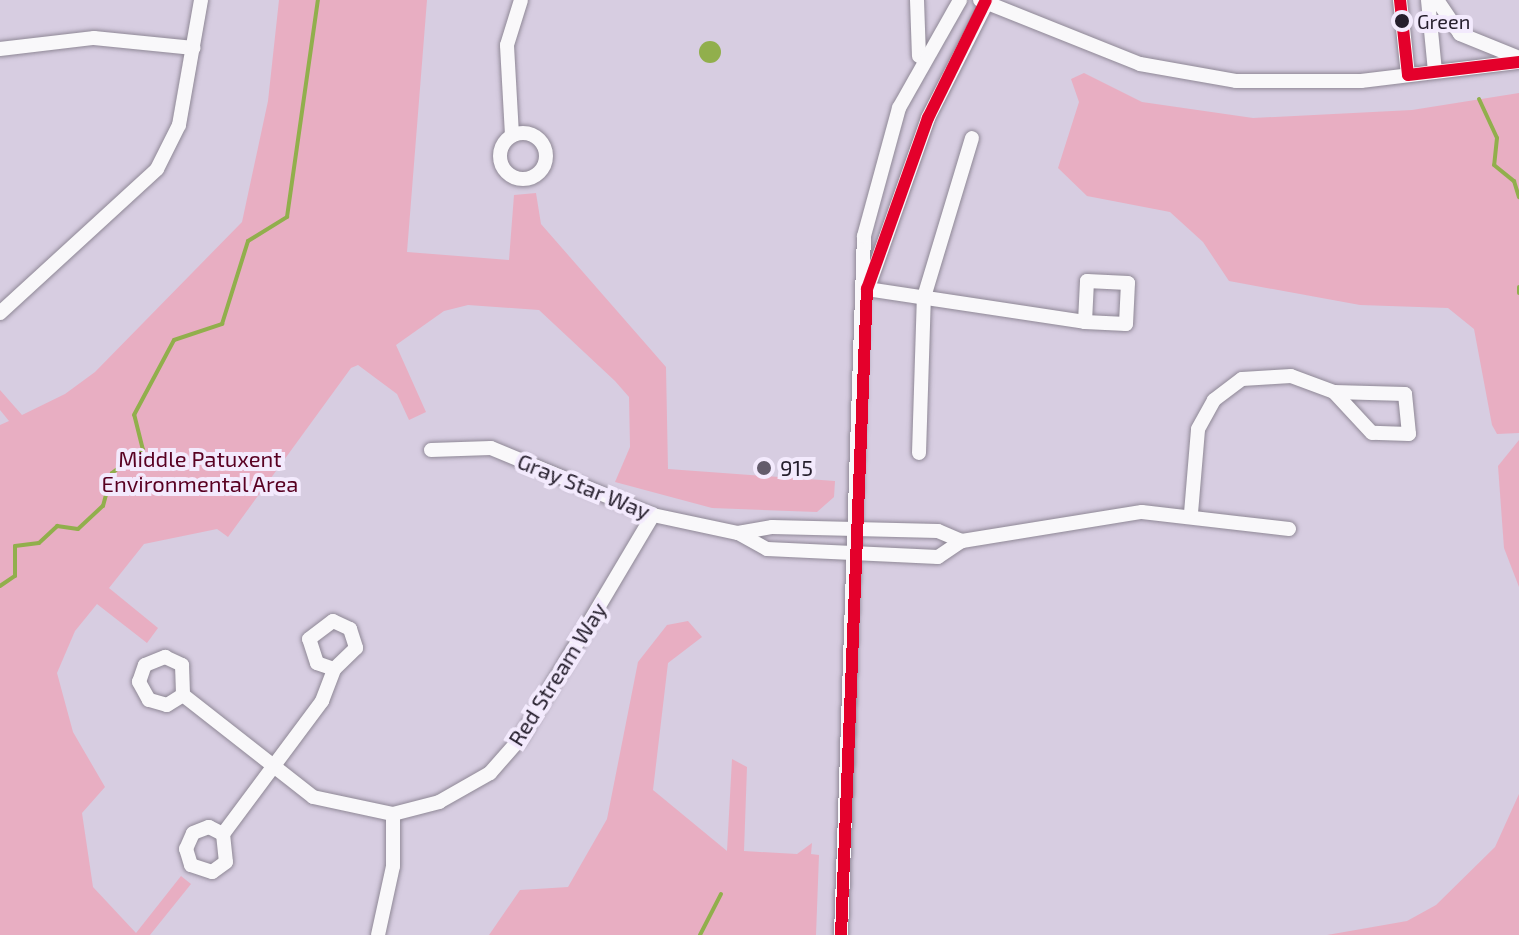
<!DOCTYPE html>
<html>
<head>
<meta charset="utf-8">
<style>
  body { margin:0 }
  #map { position:relative; width:1519px; height:935px; overflow:hidden; background:#d7cde1; font-family:"Exo 2",sans-serif }
  div>[style] { position:absolute }
  .green>* { inset:0; background:#e8aec2 }
  .water>* { inset:0; background:#91af4c }
  .round { border-radius:50% }
  .stream>* { height:4px; margin:-2px; padding:0 2px; transform-origin:2px; border-radius:2px; background:#91af4c }
  .roads { filter:drop-shadow(0 0 2px #8f8896) drop-shadow(0 0 2px #8f8896) }
  .minor>* { height:14px; margin:-7px; padding:0 7px; transform-origin:7px; border-radius:7px; background:#f9f8fa }
  .minor>.ring { margin:-7px; padding:0; box-sizing:content-box; background:none; border:14px solid #f9f8fa; border-radius:50% }
  .bus-1>* { height:12px; margin:-6px; padding:0 6px; transform-origin:6px; border-radius:6px; background:#e4002b }
  .dots>* { width:22px; height:22px; translate:-50% -50%; box-sizing:border-box; border:4px solid #f3eafd; border-radius:50% }
  span { translate:-50% -50%; white-space:nowrap; text-align:center; line-height:1.15; -webkit-text-stroke:8px #f3eafd; paint-order:stroke }
  .bus-label { font-size:20px; color:#251e2c }
  .left { translate:0 -50%; text-align:left }
  .park-label { font-size:22px; color:#590122 }
  .poi-label { font-size:22px; color:#251e2c }
  .street-label { font-size:22px; color:#251e2c }
</style>
</head>
<body>
<div id="map">
  <div class="green">
    <div style="clip-path:polygon(279px 0,427px 0,407px 252px,509px 260px,514px 195px,536px 193px,541px 224px,666px 367px,668px 469px,835px 481px,834px 497px,817px 512px,712px 508px,615px 482px,630px 447px,629px 397px,615px 381px,539px 310px,468px 305px,444px 311px,396px 345px,426px 412px,409px 420px,397px 394px,358px 365px,351px 368px,228px 537px,217px 529px,144px 544px,109px 588px,158px 628px,147px 643px,97px 604px,75px 631px,57px 673px,73px 732px,105px 787px,82px 813px,93px 887px,136px 933px,181px 876px,191px 884px,150px 935px,0 935px,0 425px,9px 421px,0 410px,0 390px,22px 415px,65px 394px,95px 372px,242px 222px,268px 101px)"></div>
    <div style="clip-path:polygon(1084px 73px,1142px 102px,1253px 118px,1412px 110px,1519px 93px,1519px 433px,1497px 434px,1492px 425px,1474px 329px,1448px 308px,1360px 305px,1229px 281px,1203px 242px,1170px 212px,1087px 196px,1058px 168px,1079px 102px,1071px 79px)"></div>
    <div style="clip-path:polygon(1519px 440px,1519px 587px,1504px 548px,1498px 466px)"></div>
    <div style="clip-path:polygon(688px 621px,702px 637px,668px 663px,653px 790px,727px 851px,732px 759px,747px 767px,744px 851px,797px 854px,812px 843px,811px 854px,819px 855px,816px 935px,489px 935px,520px 890px,568px 887px,607px 819px,638px 662px,667px 625px)"></div>
    <div style="clip-path:polygon(1519px 794px,1519px 935px,1327px 935px,1407px 921px,1436px 905px,1495px 847px)"></div>
  </div>
  <div class="water">
    <div class="round" style="left:699px;top:41px;width:22px;height:22px"></div>
  </div>
  <div class="stream">
    <div style="left:1479px;top:99px;width:43px;rotate:65.2deg"></div>
    <div style="left:1497px;top:138px;width:27px;rotate:96deg"></div>
    <div style="left:1494px;top:165px;width:26px;rotate:39deg"></div>
    <div style="left:1514px;top:181px;width:17px;rotate:73deg"></div>
    <div style="left:1519px;top:287px;width:6px;rotate:90deg"></div>
    <div style="left:0;top:586px;width:18px;rotate:-34deg"></div>
    <div style="left:15px;top:576px;width:30px;rotate:-90deg"></div>
    <div style="left:15px;top:546px;width:24px;rotate:-7deg"></div>
    <div style="left:39px;top:543px;width:25px;rotate:-43deg"></div>
    <div style="left:57px;top:526px;width:21px;rotate:8deg"></div>
    <div style="left:78px;top:529px;width:34px;rotate:-43deg"></div>
    <div style="left:103px;top:506px;width:34px;rotate:-75deg"></div>
    <div style="left:112px;top:473px;width:39px;rotate:-37deg"></div>
    <div style="left:143px;top:450px;width:36px;rotate:-104deg"></div>
    <div style="left:134px;top:415px;width:85px;rotate:-61.9deg"></div>
    <div style="left:174px;top:340px;width:51px;rotate:-18.4deg"></div>
    <div style="left:222px;top:324px;width:87px;rotate:-72.6deg"></div>
    <div style="left:248px;top:241px;width:46px;rotate:-31.6deg"></div>
    <div style="left:287px;top:217px;width:219px;rotate:-81.9deg"></div>
    <div style="left:700px;top:935px;width:46px;rotate:-62.9deg"></div>
  </div>
  <div class="roads">
    <div class="minor">
      <div style="left:917px;top:0;width:56px;rotate:88deg"></div>
      <div style="left:980px;top:0;width:172px;rotate:21.8deg"></div>
      <div style="left:1140px;top:64px;width:97px;rotate:10deg"></div>
      <div style="left:1236px;top:81px;width:125px"></div>
      <div style="left:1361px;top:81px;width:159px;rotate:-6.9deg"></div>
      <div style="left:1400px;top:0;width:75px;rotate:83.9deg"></div>
      <div style="left:1428px;top:0;width:72px;rotate:84.4deg"></div>
      <div style="left:1437px;top:0;width:41px;rotate:55.9deg"></div>
      <div style="left:1460px;top:34px;width:64px;rotate:22.1deg"></div>
      <div style="left:0;top:49px;width:95px;rotate:-6.7deg"></div>
      <div style="left:94px;top:38px;width:100px;rotate:5.7deg"></div>
      <div class="ring" style="left:500px;top:133px;width:32px;height:32px"></div>
      <div style="left:512px;top:135px;width:90px;rotate:-93.2deg"></div>
      <div style="left:507px;top:45px;width:47px;rotate:-72.7deg"></div>
      <div style="left:869px;top:285px;width:177px;rotate:-70.5deg"></div>
      <div style="left:928px;top:118px;width:130px;rotate:-63deg"></div>
      <div style="left:867px;top:289px;width:220px;rotate:8.6deg"></div>
      <div style="left:1085px;top:322px;width:41px;rotate:-87.2deg"></div>
      <div style="left:1087px;top:281px;width:41px;rotate:2.8deg"></div>
      <div style="left:1128px;top:283px;width:41px;rotate:92.8deg"></div>
      <div style="left:1126px;top:324px;width:41px;rotate:-177.2deg"></div>
      <div style="left:0;top:313px;width:213px;rotate:-42.5deg"></div>
      <div style="left:157px;top:169px;width:49px;rotate:-63.4deg"></div>
      <div style="left:179px;top:125px;width:127px;rotate:-80deg"></div>
      <div style="left:431px;top:450px;width:60px;rotate:-1.9deg"></div>
      <div style="left:491px;top:448px;width:175px;rotate:22.5deg"></div>
      <div style="left:653px;top:515px;width:87px;rotate:12deg"></div>
      <div style="left:738px;top:533px;width:33px;rotate:29deg"></div>
      <div style="left:767px;top:549px;width:171px;rotate:2.7deg"></div>
      <div style="left:938px;top:557px;width:29px;rotate:-34deg"></div>
      <div style="left:962px;top:541px;width:182px;rotate:-9.2deg"></div>
      <div style="left:1142px;top:512px;width:148px;rotate:6.6deg"></div>
      <div style="left:919px;top:453px;width:156px;rotate:-88.2deg"></div>
      <div style="left:924px;top:297px;width:166px;rotate:-73.2deg"></div>
      <div style="left:1191px;top:513px;width:84px;rotate:-85.2deg"></div>
      <div style="left:1198px;top:429px;width:33px;rotate:-61deg"></div>
      <div style="left:1214px;top:400px;width:35px;rotate:-37deg"></div>
      <div style="left:1242px;top:379px;width:49px;rotate:-3.5deg"></div>
      <div style="left:1291px;top:376px;width:46px;rotate:20.4deg"></div>
      <div style="left:1334px;top:392px;width:71px;rotate:1.6deg"></div>
      <div style="left:1405px;top:394px;width:40px;rotate:84.3deg"></div>
      <div style="left:1409px;top:434px;width:37px;rotate:-178deg"></div>
      <div style="left:1372px;top:433px;width:56px;rotate:-132.8deg"></div>
      <div style="left:738px;top:533px;width:35px;rotate:-10deg"></div>
      <div style="left:772px;top:527px;width:166px;rotate:1.4deg"></div>
      <div style="left:938px;top:531px;width:26px;rotate:23deg"></div>
      <div style="left:183px;top:695px;width:19px;rotate:148deg"></div>
      <div style="left:167px;top:705px;width:19px;rotate:-164deg"></div>
      <div style="left:149px;top:700px;width:21px;rotate:-119deg"></div>
      <div style="left:139px;top:682px;width:18px;rotate:-71deg"></div>
      <div style="left:145px;top:665px;width:22px;rotate:-22deg"></div>
      <div style="left:165px;top:657px;width:19px;rotate:25deg"></div>
      <div style="left:182px;top:665px;width:30px;rotate:88deg"></div>
      <div style="left:183px;top:695px;width:165px;rotate:38.1deg"></div>
      <div style="left:313px;top:797px;width:82px;rotate:12deg"></div>
      <div style="left:393px;top:814px;width:48px;rotate:-14.6deg"></div>
      <div style="left:439px;top:802px;width:59px;rotate:-29.6deg"></div>
      <div style="left:490px;top:773px;width:45px;rotate:-48.6deg"></div>
      <div style="left:520px;top:739px;width:261px;rotate:-59.3deg"></div>
      <div style="left:223px;top:834px;width:28px;rotate:84deg"></div>
      <div style="left:226px;top:862px;width:17px;rotate:144deg"></div>
      <div style="left:212px;top:872px;width:22px;rotate:-162deg"></div>
      <div style="left:191px;top:865px;width:17px;rotate:-107deg"></div>
      <div style="left:186px;top:849px;width:17px;rotate:-66deg"></div>
      <div style="left:193px;top:833px;width:17px;rotate:-21deg"></div>
      <div style="left:209px;top:827px;width:16px;rotate:27deg"></div>
      <div style="left:223px;top:834px;width:166px;rotate:-53.3deg"></div>
      <div style="left:322px;top:701px;width:34px;rotate:-69deg"></div>
      <div style="left:334px;top:669px;width:18px;rotate:-161deg"></div>
      <div style="left:317px;top:663px;width:25px;rotate:-108deg"></div>
      <div style="left:309px;top:639px;width:30px;rotate:-37deg"></div>
      <div style="left:333px;top:621px;width:19px;rotate:25deg"></div>
      <div style="left:350px;top:629px;width:20px;rotate:72deg"></div>
      <div style="left:356px;top:648px;width:30px;rotate:136deg"></div>
      <div style="left:378px;top:935px;width:71px;rotate:-77.7deg"></div>
      <div style="left:393px;top:866px;width:52px;rotate:-90deg"></div>
      <div style="left:841px;top:935px;width:699px;rotate:-88.12deg"></div>
      <div style="left:864px;top:236px;width:133px;rotate:-74.7deg"></div>
      <div style="left:899px;top:108px;width:124px;rotate:-60.5deg"></div>
    </div>
  </div>
  <div class="bus-1">
    <div style="left:1400px;top:0;width:75px;rotate:83.9deg"></div>
    <div style="left:1408px;top:75px;width:112px;rotate:-6.7deg"></div>
    <div style="left:841px;top:935px;width:647px;rotate:-87.7deg"></div>
    <div style="left:867px;top:289px;width:182px;rotate:-70.4deg"></div>
    <div style="left:928px;top:118px;width:131px;rotate:-63.8deg"></div>
  </div>
  <div class="dots">
    <div style="left:1402px;top:21px;background:#251e2c"></div>
    <div style="left:764px;top:468px;background:#635b6b"></div>
  </div>
  <div class="bus-label">
    <span class="left" style="left:1417px;top:21px">Green</span>
  </div>
  <div class="park-label">
    <span style="left:200px;top:471px">Middle Patuxent<br>Environmental Area</span>
  </div>
  <div class="poi-label">
    <span class="left" style="left:780px;top:468px">915</span>
  </div>
  <div class="street-label">
    <span style="left:584px;top:486px;rotate:22deg">Gray Star Way</span>
    <span style="left:557px;top:674px;rotate:-58deg">Red Stream Way</span>
  </div>
</div>
</body>
</html>
